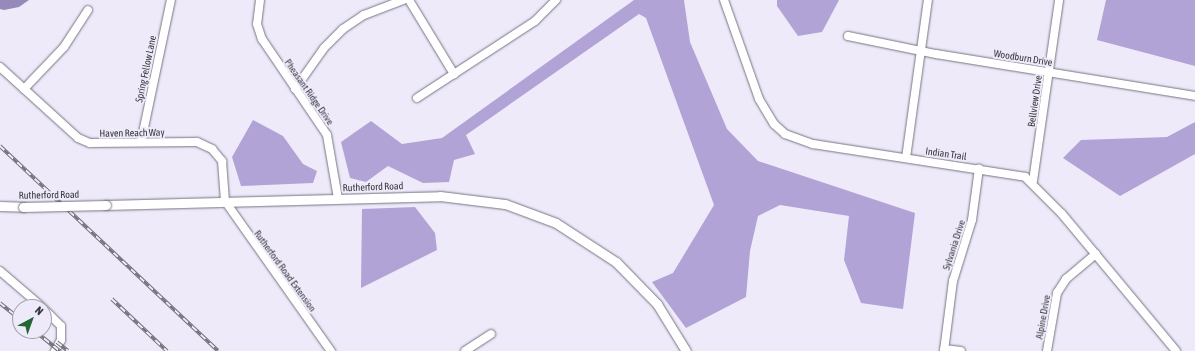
<!DOCTYPE html>
<html>
<head>
<meta charset="utf-8">
<style>
  body { margin:0 }
  #map { position:relative; width:1195px; height:351px; overflow:hidden; background:#eeeafa; font-family:"Asap Condensed",sans-serif }
  div>[style] { position:absolute }
  .forest>* { inset:0; background:#b2a3d7 }
  .water>* { inset:0; background:#9789ba }
  .roads { filter:drop-shadow(0 0 1px #777481) drop-shadow(0 0 1px #777481) }
  .minor>* { height:8px; margin:-4px; padding:0 4px; transform-origin:4px; border-radius:4px; background:#fff }
  .tertiary>* { height:9px; margin:-4.5px; padding:0 4.5px; transform-origin:4.5px; border-radius:4.5px; background:#fff }
  .rail>* { height:3.5px; margin-top:-1.75px; transform-origin:0; background:repeating-linear-gradient(90deg,#eeeafa 0 6px,#716f78 0 12px); box-sizing:border-box; border-block:1px solid #716f78 }
  .bridges { filter:drop-shadow(0 0 1px #777481) drop-shadow(0 0 1px #777481) }
  .tertiary-bridge>* { height:9px; margin:-4.5px; padding:0 4.5px; transform-origin:4.5px; border-radius:4.5px; background:#fff }
  span { translate:-50% -50%; white-space:nowrap; text-align:center; line-height:1.15; -webkit-text-stroke:4px #eeeafa; paint-order:stroke }
  .street-label { font-size:10px; color:#36353b }
  .north { position:absolute; left:12px; top:299px; width:40px; height:40px; box-sizing:border-box; background:#eeeafa; border:1px solid #a4a2ae; border-radius:50%; rotate:41deg; font-size:11px; font-weight:700; line-height:16px; text-align:center; color:#36353b }
  .north::after { content:''; display:block; margin:auto; width:14px; height:18px; background:#226631; clip-path:polygon(50% 0,100% 100%,50% 72%,0 100%) }
</style>
</head>
<body>
<div id="map">
  <div class="forest">
    <div style="clip-path:polygon(634px 0,684px 0,690px 42px,727px 129px,758px 161px,915px 213px,903px 309px,861px 303px,844px 260px,849px 216px,780px 205px,758px 216px,750px 251px,746px 297px,686px 328px,652px 282px,673px 273px,714px 205px,646px 18px,639px 14px,466px 135px,475px 154px,454px 160px,449px 182px,423px 183px,388px 166px,366px 182px,350px 178px,341px 142px,371px 121px,402px 144px,442px 138px)"></div>
    <div style="clip-path:polygon(777px 0,839px 0,822px 32px,798px 36px,777px 6px)"></div>
    <div style="clip-path:polygon(1106px 0,1195px 0,1195px 66px,1097px 40px)"></div>
    <div style="clip-path:polygon(253px 120px,283px 136px,303px 164px,317px 171px,313px 183px,241px 186px,232px 157px)"></div>
    <div style="clip-path:polygon(1195px 122px,1195px 154px,1120px 196px,1063px 158px,1081px 140px,1167px 137px)"></div>
    <div style="clip-path:polygon(415px 207px,435px 233px,437px 250px,361px 288px,362px 209px)"></div>
  </div>
  <div class="water">
    <div style="clip-path:polygon(0 0,29px 0,19px 7px,4px 10px,0 9px)"></div>
  </div>
  <div class="roads">
    <div class="minor">
      <div style="left:260px;top:0;width:24px;rotate:97deg"></div>
      <div style="left:257px;top:24px;width:16px;rotate:72deg"></div>
      <div style="left:262px;top:39px;width:116px;rotate:55.9deg"></div>
      <div style="left:327px;top:135px;width:65px;rotate:80.2deg"></div>
      <div style="left:409px;top:0;width:87px;rotate:58.7deg"></div>
      <div style="left:724px;top:0;width:105px;rotate:70.5deg"></div>
      <div style="left:759px;top:99px;width:29px;rotate:59deg"></div>
      <div style="left:774px;top:124px;width:15px;rotate:42deg"></div>
      <div style="left:785px;top:134px;width:30px;rotate:20deg"></div>
      <div style="left:813px;top:144px;width:215px;rotate:8.8deg"></div>
      <div style="left:1025px;top:177px;width:52px;rotate:45deg"></div>
      <div style="left:1062px;top:214px;width:178px;rotate:50.2deg"></div>
      <div style="left:848px;top:36px;width:90px;rotate:11.6deg"></div>
      <div style="left:936px;top:54px;width:262px;rotate:9.2deg"></div>
      <div style="left:0;top:67px;width:105px;rotate:42.3deg"></div>
      <div style="left:78px;top:138px;width:13px;rotate:23deg"></div>
      <div style="left:90px;top:143px;width:107px;rotate:-0.5deg"></div>
      <div style="left:197px;top:142px;width:17px;rotate:25deg"></div>
      <div style="left:212px;top:149px;width:16px;rotate:50deg"></div>
      <div style="left:222px;top:161px;width:40px;rotate:85.7deg"></div>
      <div style="left:225px;top:201px;width:184px;rotate:54.8deg"></div>
      <div style="left:24px;top:89px;width:58px;rotate:-46.4deg"></div>
      <div style="left:64px;top:47px;width:44px;rotate:-57deg"></div>
      <div style="left:295px;top:89px;width:50px;rotate:-54.7deg"></div>
      <div style="left:324px;top:48px;width:27px;rotate:-45deg"></div>
      <div style="left:343px;top:29px;width:25px;rotate:-34deg"></div>
      <div style="left:364px;top:15px;width:42px;rotate:-21deg"></div>
      <div style="left:417px;top:98px;width:141px;rotate:-33.1deg"></div>
      <div style="left:535px;top:21px;width:30px;rotate:-45deg"></div>
      <div style="left:141px;top:142px;width:145px;rotate:-78.1deg"></div>
      <div style="left:906px;top:158px;width:160px;rotate:-82.1deg"></div>
      <div style="left:1033px;top:181px;width:183px;rotate:-81.8deg"></div>
      <div style="left:0;top:271px;width:55px;rotate:40.6deg"></div>
      <div style="left:44px;top:309px;width:24px;rotate:45deg"></div>
      <div style="left:61px;top:326px;width:14px;rotate:90deg"></div>
      <div style="left:61px;top:340px;width:13px;rotate:119deg"></div>
      <div style="left:944px;top:349px;width:17px;rotate:7deg"></div>
      <div style="left:465px;top:351px;width:31px;rotate:-33deg"></div>
      <div style="left:944px;top:351px;width:71px;rotate:-82.7deg"></div>
      <div style="left:953px;top:281px;width:64px;rotate:-72.7deg"></div>
      <div style="left:972px;top:220px;width:52px;rotate:-82.3deg"></div>
      <div style="left:1047px;top:351px;width:59px;rotate:-80.2deg"></div>
      <div style="left:1057px;top:293px;width:17px;rotate:-57deg"></div>
      <div style="left:1066px;top:279px;width:39px;rotate:-40deg"></div>
    </div>
    <div class="tertiary">
      <div style="left:106px;top:205px;width:334px;rotate:-1.5deg"></div>
      <div style="left:440px;top:196px;width:65px;rotate:7deg"></div>
      <div style="left:505px;top:204px;width:54px;rotate:20.4deg"></div>
      <div style="left:556px;top:223px;width:72px;rotate:33deg"></div>
      <div style="left:616px;top:262px;width:59px;rotate:45.7deg"></div>
      <div style="left:657px;top:304px;width:55px;rotate:58.3deg"></div>
      <div style="left:0;top:206px;width:23px;rotate:2deg"></div>
    </div>
  </div>
  <div class="rail">
    <div style="left:0;top:146px;width:299px;rotate:43.2deg"></div>
    <div style="left:112px;top:299px;width:76px;rotate:43.4deg"></div>
    <div style="left:0;top:303px;width:26px;rotate:39deg"></div>
    <div style="left:35px;top:331px;width:32px;rotate:39deg"></div>
    <div style="left:57px;top:342px;width:14px;rotate:39deg"></div>
  </div>
  <div class="bridges">
    <div class="tertiary-bridge">
      <div style="left:23px;top:207px;width:83px;rotate:-1.4deg"></div>
    </div>
  </div>
  <div class="street-label">
    <span style="left:1023px;top:58px;rotate:9deg">Woodburn Drive</span>
    <span style="left:146px;top:69px;rotate:-78deg">Spring Fellow Lane</span>
    <span style="left:309px;top:92px;rotate:55deg">Pheasant Ridge Drive</span>
    <span style="left:1035px;top:101px;rotate:-82deg">Bellview Drive</span>
    <span style="left:132px;top:133px;rotate:-1deg">Haven Reach Way</span>
    <span style="left:946px;top:154px;rotate:8deg">Indian Trail</span>
    <span style="left:373px;top:187px;rotate:-2deg">Rutherford Road</span>
    <span style="left:49px;top:195px;rotate:-1deg">Rutherford Road</span>
    <span style="left:954px;top:245px;rotate:-72deg">Sylvania Drive</span>
    <span style="left:285px;top:271px;rotate:54deg">Rutherford Road Extension</span>
    <span style="left:1043px;top:317px;rotate:-80deg">Alpine Drive</span>
  </div>
  <div class="north">N</div>
</div>
</body>
</html>
